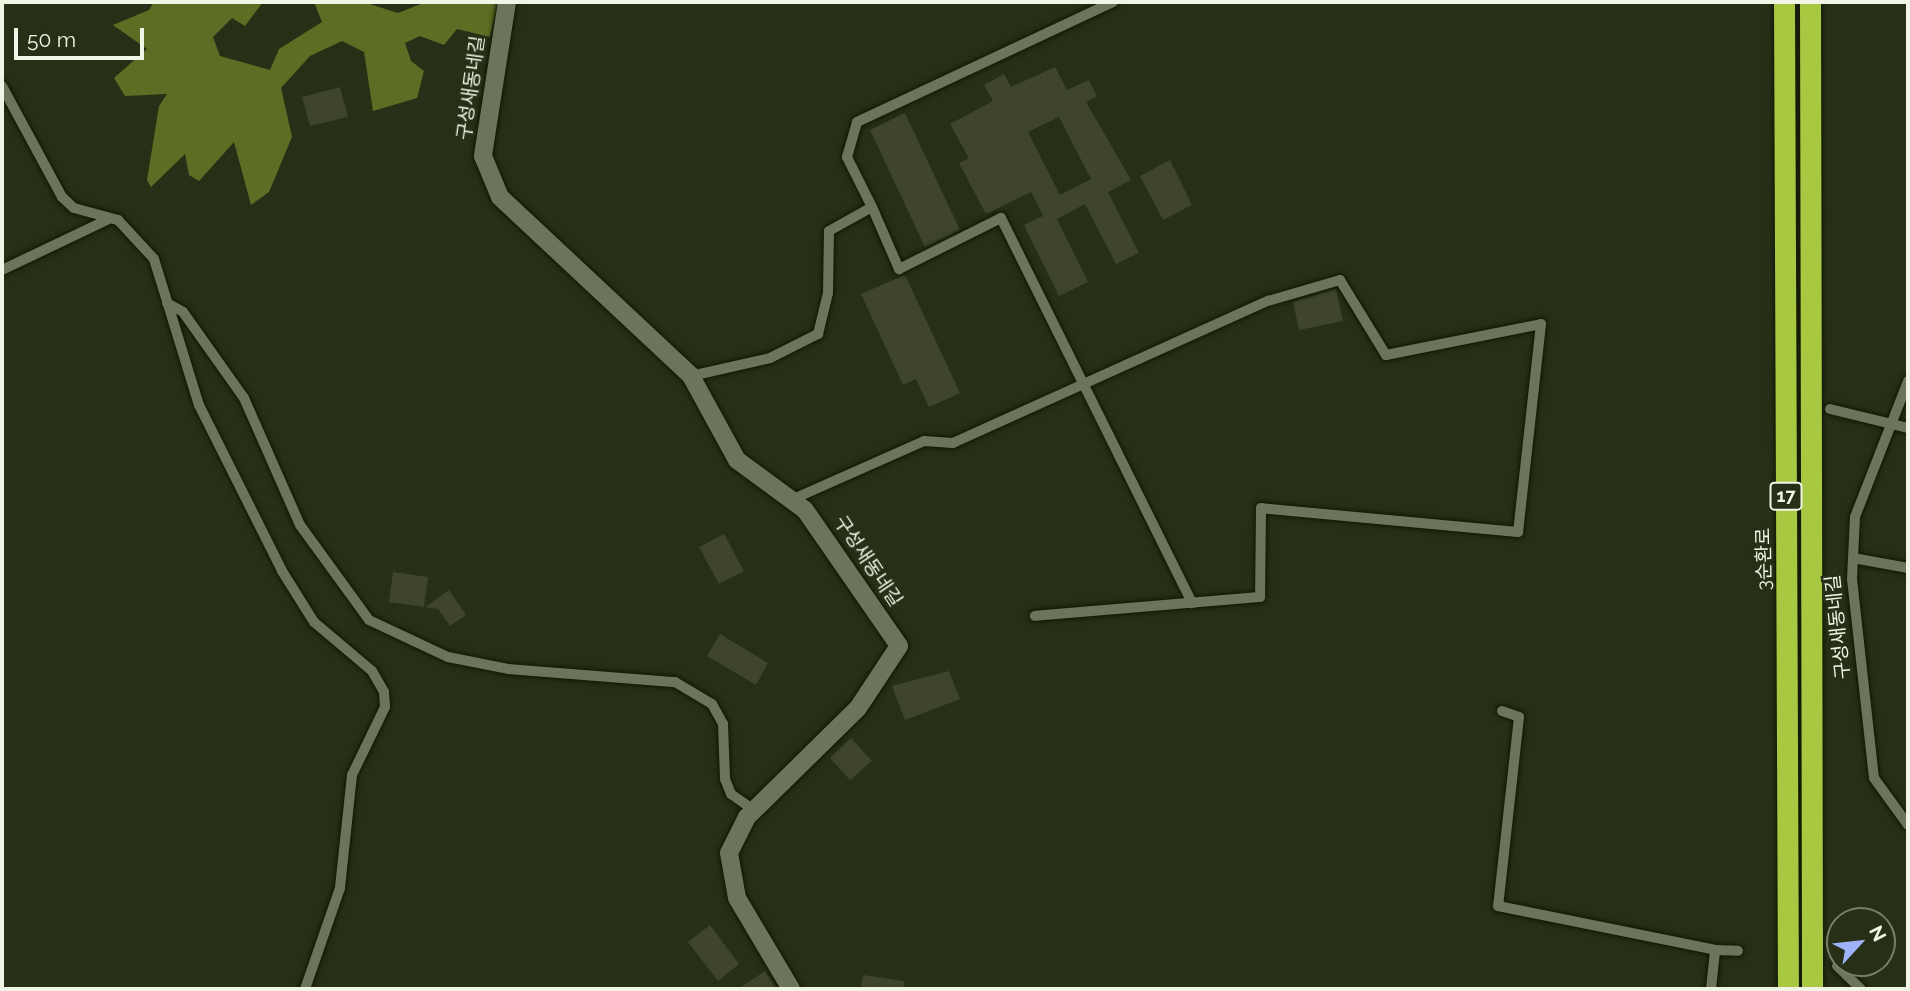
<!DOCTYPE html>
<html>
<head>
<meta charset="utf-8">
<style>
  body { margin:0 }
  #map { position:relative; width:1910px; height:991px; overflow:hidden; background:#282f17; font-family:Raleway,"Noto Sans KR",sans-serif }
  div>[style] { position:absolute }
  .forest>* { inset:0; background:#5c6e24 }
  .building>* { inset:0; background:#3e452c }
  .roads { filter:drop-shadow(0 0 2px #111702) drop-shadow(0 0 2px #111702) }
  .lane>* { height:10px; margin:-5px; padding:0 5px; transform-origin:5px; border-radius:5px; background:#6c7459 }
  .street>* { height:18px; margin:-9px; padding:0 9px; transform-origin:9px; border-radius:9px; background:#6c7459 }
  .highway>* { height:21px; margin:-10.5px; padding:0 10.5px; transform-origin:10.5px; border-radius:10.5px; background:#a8c842 }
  span { translate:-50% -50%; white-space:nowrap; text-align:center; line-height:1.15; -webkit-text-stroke:5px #282f17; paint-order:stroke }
  .shield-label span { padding:2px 5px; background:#282f17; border:2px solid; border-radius:5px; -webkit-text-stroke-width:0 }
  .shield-label { font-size:18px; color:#f0f5e5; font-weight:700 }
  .street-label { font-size:19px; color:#f0f5e5 }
  .frame { position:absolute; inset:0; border:4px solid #f0f5e5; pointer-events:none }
  .north { position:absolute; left:1826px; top:907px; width:70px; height:70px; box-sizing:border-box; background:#282f17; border:2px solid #787e69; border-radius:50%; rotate:63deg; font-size:19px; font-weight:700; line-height:28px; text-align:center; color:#f0f5e5 }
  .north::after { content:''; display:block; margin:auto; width:24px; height:32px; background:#9fb3fd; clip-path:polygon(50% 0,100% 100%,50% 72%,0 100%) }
  .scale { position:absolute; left:14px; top:28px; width:130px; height:32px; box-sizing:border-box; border:4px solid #f0f5e5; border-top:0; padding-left:9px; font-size:21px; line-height:24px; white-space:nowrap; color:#f0f5e5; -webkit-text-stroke:5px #282f17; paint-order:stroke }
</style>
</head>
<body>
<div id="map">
  <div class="forest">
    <div style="clip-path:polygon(154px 2px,263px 2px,245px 26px,232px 18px,213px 37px,220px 56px,270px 70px,279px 49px,322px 22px,314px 2px,363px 2px,398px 13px,426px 2px,498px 2px,490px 37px,457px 29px,444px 45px,420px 36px,405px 43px,411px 61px,424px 71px,417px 98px,373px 111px,364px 52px,342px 41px,310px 56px,281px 88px,292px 137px,269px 192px,251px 205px,234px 142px,199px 181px,189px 175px,185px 154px,151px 187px,147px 180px,159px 106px,167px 94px,125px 96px,114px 78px,147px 49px,113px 25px,149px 10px)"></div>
  </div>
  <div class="building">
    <div style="clip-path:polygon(evenodd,1055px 67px,1067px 90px,1089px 80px,1097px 96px,1086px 102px,1131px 180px,1108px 192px,1139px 253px,1116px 264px,1085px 204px,1057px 219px,1088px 282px,1059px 296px,1024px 225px,1043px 216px,1031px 192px,986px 214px,959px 163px,969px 158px,950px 124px,993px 101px,984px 85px,1004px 74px,1011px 87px,1055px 67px,1059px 117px,1091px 179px,1060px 195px,1028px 132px,1059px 117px)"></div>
    <div style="clip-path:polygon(340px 87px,348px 117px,310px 126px,302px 97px)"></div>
    <div style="clip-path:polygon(905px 113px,960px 230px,925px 247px,870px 130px)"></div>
    <div style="clip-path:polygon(1170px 160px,1192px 205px,1163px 220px,1140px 176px)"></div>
    <div style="clip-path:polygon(905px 275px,960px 393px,929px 407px,916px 379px,903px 385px,861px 294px)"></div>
    <div style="clip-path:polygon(1336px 289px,1343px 321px,1299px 330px,1293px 302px)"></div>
    <div style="clip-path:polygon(724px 534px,744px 571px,719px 584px,699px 547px)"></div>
    <div style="clip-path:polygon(393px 572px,428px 577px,424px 607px,389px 602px)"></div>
    <div style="clip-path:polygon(449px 590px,466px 615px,450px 626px,438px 609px,425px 607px)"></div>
    <div style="clip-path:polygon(720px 634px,768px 663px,756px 685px,707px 656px)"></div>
    <div style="clip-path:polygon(949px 671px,960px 699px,905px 720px,892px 686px)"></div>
    <div style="clip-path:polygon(851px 738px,872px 761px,850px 780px,830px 758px)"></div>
    <div style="clip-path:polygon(710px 925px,739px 964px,718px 981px,688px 942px)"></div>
    <div style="clip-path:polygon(765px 971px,777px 989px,738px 989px)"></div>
    <div style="clip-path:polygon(863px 975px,904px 981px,904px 989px,861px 989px)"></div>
  </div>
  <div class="roads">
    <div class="lane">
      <div style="left:2px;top:86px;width:126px;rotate:61.6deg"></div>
      <div style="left:62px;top:197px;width:16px;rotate:43deg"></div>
      <div style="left:74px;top:208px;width:46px;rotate:15.3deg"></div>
      <div style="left:118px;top:220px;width:53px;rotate:47.3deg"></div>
      <div style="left:154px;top:259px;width:153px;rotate:72.9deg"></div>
      <div style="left:199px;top:405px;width:186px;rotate:63.4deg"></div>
      <div style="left:282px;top:571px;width:60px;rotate:57.9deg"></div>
      <div style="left:314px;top:622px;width:76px;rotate:40.2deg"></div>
      <div style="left:372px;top:671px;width:24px;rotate:60deg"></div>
      <div style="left:384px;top:692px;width:15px;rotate:86deg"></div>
      <div style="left:385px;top:707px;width:76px;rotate:115.9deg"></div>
      <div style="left:352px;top:775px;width:114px;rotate:96.1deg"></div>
      <div style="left:340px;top:888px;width:107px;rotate:109.1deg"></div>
      <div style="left:872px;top:207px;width:68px;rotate:66.5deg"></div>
      <div style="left:899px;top:269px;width:114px;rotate:-26.6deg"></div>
      <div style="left:1001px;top:218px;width:430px;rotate:63.6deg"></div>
      <div style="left:2px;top:270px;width:119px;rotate:-25.5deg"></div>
      <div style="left:167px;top:303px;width:18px;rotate:29deg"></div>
      <div style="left:183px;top:312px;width:105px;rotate:54.7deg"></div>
      <div style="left:244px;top:398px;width:139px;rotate:66.2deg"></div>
      <div style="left:300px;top:525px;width:117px;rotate:54deg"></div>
      <div style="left:369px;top:620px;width:87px;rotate:25.1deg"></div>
      <div style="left:448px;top:657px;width:61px;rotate:11.3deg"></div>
      <div style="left:508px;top:669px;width:168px;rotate:4.5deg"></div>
      <div style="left:675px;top:682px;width:43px;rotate:30.7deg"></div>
      <div style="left:712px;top:704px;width:23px;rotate:61deg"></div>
      <div style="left:723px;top:724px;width:55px;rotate:87.9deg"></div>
      <div style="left:725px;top:779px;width:16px;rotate:68deg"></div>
      <div style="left:731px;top:794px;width:29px;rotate:35deg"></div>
      <div style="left:691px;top:376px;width:81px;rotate:-12.8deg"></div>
      <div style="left:770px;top:358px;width:54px;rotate:-26.6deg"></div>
      <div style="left:818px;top:334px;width:42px;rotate:-76.3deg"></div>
      <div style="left:828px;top:293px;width:62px;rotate:-89.1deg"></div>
      <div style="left:829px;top:231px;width:49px;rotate:-29.2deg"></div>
      <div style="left:872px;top:207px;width:56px;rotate:-116.6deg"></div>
      <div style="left:847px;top:157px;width:36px;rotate:-74deg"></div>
      <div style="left:857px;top:122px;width:283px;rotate:-25.1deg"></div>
      <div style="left:1908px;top:381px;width:146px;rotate:111.3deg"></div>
      <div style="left:1855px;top:517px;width:62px;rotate:92.8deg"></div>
      <div style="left:1852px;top:579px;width:200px;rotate:83.7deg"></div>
      <div style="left:1874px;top:778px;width:58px;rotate:54.1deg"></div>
      <div style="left:1830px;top:409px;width:80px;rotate:13.7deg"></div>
      <div style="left:791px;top:500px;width:145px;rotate:-23.9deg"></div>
      <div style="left:924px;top:441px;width:29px;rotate:4deg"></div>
      <div style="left:953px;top:443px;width:346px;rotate:-24.3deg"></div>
      <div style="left:1268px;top:301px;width:75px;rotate:-16.3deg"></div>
      <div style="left:1340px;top:280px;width:88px;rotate:58.5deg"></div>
      <div style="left:1386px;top:355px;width:158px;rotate:-11.3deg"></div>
      <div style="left:1541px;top:324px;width:209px;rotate:96.3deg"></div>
      <div style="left:1518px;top:532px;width:258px;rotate:-174.7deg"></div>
      <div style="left:1261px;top:508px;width:89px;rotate:90.6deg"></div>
      <div style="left:1260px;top:597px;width:226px;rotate:175.2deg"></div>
      <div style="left:1853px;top:558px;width:56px;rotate:10.3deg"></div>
      <div style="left:1502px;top:711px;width:18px;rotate:19deg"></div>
      <div style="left:1519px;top:717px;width:190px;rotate:96.3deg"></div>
      <div style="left:1498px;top:906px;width:222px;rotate:11.4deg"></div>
      <div style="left:1837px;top:966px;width:33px;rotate:44deg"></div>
      <div style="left:1711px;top:989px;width:39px;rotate:-84deg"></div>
      <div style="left:1715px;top:950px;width:23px;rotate:2deg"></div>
    </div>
    <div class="street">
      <div style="left:507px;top:2px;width:156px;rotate:98.9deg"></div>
      <div style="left:483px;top:156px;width:44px;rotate:67.5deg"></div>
      <div style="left:500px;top:197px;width:262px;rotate:43.1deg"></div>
      <div style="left:691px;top:376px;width:96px;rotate:61.3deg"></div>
      <div style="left:737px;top:460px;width:84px;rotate:36.3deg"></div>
      <div style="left:805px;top:510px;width:165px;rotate:55.3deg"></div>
      <div style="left:899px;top:646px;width:74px;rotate:123.5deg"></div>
      <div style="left:858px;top:708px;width:156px;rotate:135.5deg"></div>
      <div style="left:747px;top:817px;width:40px;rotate:116.6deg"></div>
      <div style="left:729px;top:853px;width:46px;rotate:79.9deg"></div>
      <div style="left:737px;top:898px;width:106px;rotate:59.3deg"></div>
    </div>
    <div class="highway">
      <div style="left:1784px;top:2px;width:987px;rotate:89.77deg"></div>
      <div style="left:1810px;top:2px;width:987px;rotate:89.88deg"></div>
    </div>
  </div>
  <div class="shield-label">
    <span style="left:1786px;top:496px">17</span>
  </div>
  <div class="street-label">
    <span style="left:471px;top:88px;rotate:-82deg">구성새동네길</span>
    <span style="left:1764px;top:559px;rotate:-91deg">3순환로</span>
    <span style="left:868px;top:561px;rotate:56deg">구성새동네길</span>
    <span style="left:1838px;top:627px;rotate:-96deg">구성새동네길</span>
  </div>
  <div class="frame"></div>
  <div class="north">N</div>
  <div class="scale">50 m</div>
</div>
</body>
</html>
